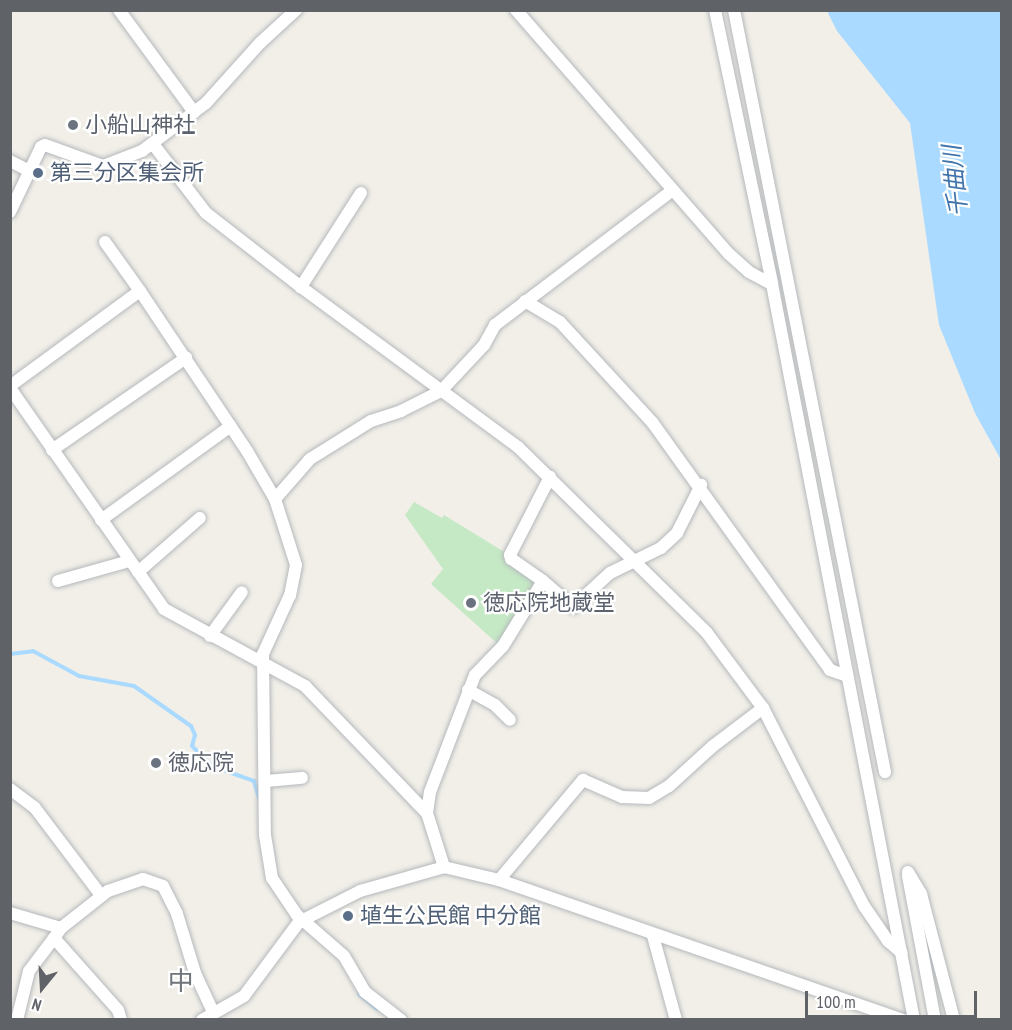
<!DOCTYPE html>
<html>
<head>
<meta charset="utf-8">
<style>
  body { margin:0 }
  #map { position:relative; width:1012px; height:1030px; overflow:hidden; background:#f1efe8; font-family:"PT Sans Narrow","Noto Sans JP",sans-serif }
  div>[style] { position:absolute }
  .green>* { inset:0; background:#c5e8c5 }
  .water>* { inset:0; background:#aadaff }
  .stream>* { height:4px; margin:-2px; padding:0 2px; transform-origin:2px; border-radius:2px; background:#aadaff }
  .roads { filter:drop-shadow(0 0 2px #b5b8bc) drop-shadow(0 0 2px #b5b8bc) }
  .minor>* { height:12px; margin:-6px; padding:0 6px; transform-origin:6px; border-radius:6px; background:#fff }
  .dots>* { width:16px; height:16px; translate:-50% -50%; box-sizing:border-box; border:3px solid #fff; border-radius:50% }
  span { translate:-50% -50%; white-space:nowrap; text-align:center; line-height:1.15; -webkit-text-stroke:4.5px #fff; paint-order:stroke }
  .worship-label { font-size:22px; color:#5b616d }
  .left { translate:0 -50%; text-align:left }
  .service-label { font-size:22px; color:#4e5e75 }
  .water-label { font-size:24px; color:#4174aa; font-style:italic }
  .quarter-label { font-size:26px; color:#70757a }
  .frame { position:absolute; inset:0; border:12px solid #5f6368; pointer-events:none }
  .north { position:absolute; left:12px; top:958px; width:60px; height:60px; -webkit-text-stroke:4px #fff; paint-order:stroke; rotate:198deg; font-size:16px; font-weight:700; line-height:24px; text-align:center; color:#5f6368 }
  .north::after { content:''; display:block; margin:auto; width:21px; height:27px; background:#5f6368; clip-path:polygon(50% 0,100% 100%,50% 72%,0 100%) }
  .scale { position:absolute; left:805px; top:991px; width:172px; height:27px; box-sizing:border-box; border:3px solid #5f6368; border-top:0; padding-left:8px; font-size:18px; line-height:21px; white-space:nowrap; color:#5f6368; -webkit-text-stroke:4px #fff; paint-order:stroke }
</style>
</head>
<body>
<div id="map">
  <div class="green">
    <div style="clip-path:polygon(414px 502px,442px 518px,444px 515px,506px 553px,534px 579px,535px 584px,499px 645px,431px 584px,443px 569px,405px 515px)"></div>
  </div>
  <div class="water">
    <div style="clip-path:polygon(827px 11px,1001px 11px,1001px 460px,975px 413px,939px 325px,910px 123px,837px 31px)"></div>
  </div>
  <div class="stream">
    <div style="left:10px;top:654px;width:23px;rotate:-7deg"></div>
    <div style="left:33px;top:651px;width:52px;rotate:28.5deg"></div>
    <div style="left:79px;top:676px;width:56px;rotate:10.3deg"></div>
    <div style="left:134px;top:686px;width:70px;rotate:35.1deg"></div>
    <div style="left:191px;top:726px;width:10px;rotate:66deg"></div>
    <div style="left:195px;top:735px;width:11px;rotate:105deg"></div>
    <div style="left:192px;top:746px;width:28px;rotate:45deg"></div>
    <div style="left:212px;top:766px;width:45px;rotate:19.7deg"></div>
    <div style="left:254px;top:781px;width:22px;rotate:74deg"></div>
    <div style="left:359px;top:994px;width:23px;rotate:40deg"></div>
  </div>
  <div class="roads">
    <div class="minor">
      <div style="left:119px;top:10px;width:127px;rotate:53.7deg"></div>
      <div style="left:516px;top:10px;width:324px;rotate:48.9deg"></div>
      <div style="left:729px;top:254px;width:27px;rotate:42deg"></div>
      <div style="left:749px;top:272px;width:26px;rotate:28deg"></div>
      <div style="left:715px;top:10px;width:280px;rotate:78.2deg"></div>
      <div style="left:772px;top:284px;width:750px;rotate:79.08deg"></div>
      <div style="left:734px;top:10px;width:777px;rotate:78.79deg"></div>
      <div style="left:153px;top:144px;width:87px;rotate:52.5deg"></div>
      <div style="left:206px;top:213px;width:120px;rotate:37.9deg"></div>
      <div style="left:10px;top:161px;width:20px;rotate:27deg"></div>
      <div style="left:361px;top:193px;width:112px;rotate:122.6deg"></div>
      <div style="left:301px;top:287px;width:270px;rotate:36.4deg"></div>
      <div style="left:518px;top:447px;width:265px;rotate:44.5deg"></div>
      <div style="left:707px;top:633px;width:94px;rotate:53.3deg"></div>
      <div style="left:763px;top:708px;width:222px;rotate:63deg"></div>
      <div style="left:864px;top:906px;width:42px;rotate:55.6deg"></div>
      <div style="left:888px;top:941px;width:18px;rotate:41deg"></div>
      <div style="left:10px;top:212px;width:72px;rotate:-64.5deg"></div>
      <div style="left:41px;top:147px;width:4px;rotate:-27deg"></div>
      <div style="left:45px;top:145px;width:62px;rotate:19.9deg"></div>
      <div style="left:103px;top:166px;width:42px;rotate:-21deg"></div>
      <div style="left:142px;top:151px;width:80px;rotate:-36.9deg"></div>
      <div style="left:206px;top:103px;width:81px;rotate:-48deg"></div>
      <div style="left:260px;top:43px;width:49px;rotate:-42.5deg"></div>
      <div style="left:105px;top:242px;width:60px;rotate:54.5deg"></div>
      <div style="left:525px;top:301px;width:41px;rotate:31deg"></div>
      <div style="left:560px;top:322px;width:136px;rotate:47.4deg"></div>
      <div style="left:652px;top:422px;width:305px;rotate:54.3deg"></div>
      <div style="left:830px;top:670px;width:18px;rotate:19deg"></div>
      <div style="left:10px;top:386px;width:161px;rotate:-36.2deg"></div>
      <div style="left:140px;top:291px;width:192px;rotate:56.2deg"></div>
      <div style="left:247px;top:451px;width:56px;rotate:59.7deg"></div>
      <div style="left:275px;top:499px;width:69px;rotate:72.3deg"></div>
      <div style="left:296px;top:565px;width:31px;rotate:101deg"></div>
      <div style="left:290px;top:595px;width:65px;rotate:114.6deg"></div>
      <div style="left:263px;top:654px;width:181px;rotate:89.4deg"></div>
      <div style="left:265px;top:835px;width:44px;rotate:80.8deg"></div>
      <div style="left:272px;top:878px;width:45px;rotate:56deg"></div>
      <div style="left:297px;top:915px;width:62px;rotate:41.1deg"></div>
      <div style="left:344px;top:956px;width:42px;rotate:59.7deg"></div>
      <div style="left:365px;top:992px;width:46px;rotate:37.9deg"></div>
      <div style="left:10px;top:388px;width:269px;rotate:55.1deg"></div>
      <div style="left:164px;top:609px;width:161px;rotate:28.6deg"></div>
      <div style="left:305px;top:686px;width:176px;rotate:46.2deg"></div>
      <div style="left:427px;top:813px;width:57px;rotate:72.5deg"></div>
      <div style="left:52px;top:450px;width:163px;rotate:-34.5deg"></div>
      <div style="left:275px;top:499px;width:53px;rotate:-48.8deg"></div>
      <div style="left:310px;top:459px;width:72px;rotate:-31.9deg"></div>
      <div style="left:371px;top:421px;width:32px;rotate:-18deg"></div>
      <div style="left:401px;top:411px;width:45px;rotate:-26.6deg"></div>
      <div style="left:441px;top:391px;width:63px;rotate:-46.9deg"></div>
      <div style="left:484px;top:345px;width:23px;rotate:-61deg"></div>
      <div style="left:495px;top:325px;width:223px;rotate:-37.2deg"></div>
      <div style="left:101px;top:520px;width:160px;rotate:-35.9deg"></div>
      <div style="left:138px;top:572px;width:82px;rotate:-41.1deg"></div>
      <div style="left:58px;top:581px;width:74px;rotate:-15.7deg"></div>
      <div style="left:543px;top:581px;width:40px;rotate:41deg"></div>
      <div style="left:573px;top:607px;width:50px;rotate:-42.6deg"></div>
      <div style="left:610px;top:573px;width:57px;rotate:-26.1deg"></div>
      <div style="left:661px;top:548px;width:22px;rotate:-43deg"></div>
      <div style="left:677px;top:533px;width:54px;rotate:-63.4deg"></div>
      <div style="left:210px;top:636px;width:54px;rotate:-54deg"></div>
      <div style="left:468px;top:690px;width:31px;rotate:29deg"></div>
      <div style="left:495px;top:705px;width:21px;rotate:45deg"></div>
      <div style="left:266px;top:781px;width:36px;rotate:-5deg"></div>
      <div style="left:10px;top:789px;width:31px;rotate:37deg"></div>
      <div style="left:35px;top:808px;width:108px;rotate:52.9deg"></div>
      <div style="left:427px;top:813px;width:21px;rotate:-82deg"></div>
      <div style="left:430px;top:792px;width:125px;rotate:-69deg"></div>
      <div style="left:475px;top:675px;width:40px;rotate:-46deg"></div>
      <div style="left:503px;top:646px;width:76px;rotate:-58.4deg"></div>
      <div style="left:543px;top:581px;width:39px;rotate:-145deg"></div>
      <div style="left:511px;top:559px;width:4px;rotate:-104deg"></div>
      <div style="left:510px;top:555px;width:88px;rotate:-62.9deg"></div>
      <div style="left:908px;top:872px;width:26px;rotate:59deg"></div>
      <div style="left:921px;top:894px;width:130px;rotate:75.3deg"></div>
      <div style="left:908px;top:876px;width:147px;rotate:79.4deg"></div>
      <div style="left:499px;top:880px;width:131px;rotate:-50deg"></div>
      <div style="left:583px;top:780px;width:43px;rotate:23.6deg"></div>
      <div style="left:622px;top:797px;width:27px;rotate:2deg"></div>
      <div style="left:649px;top:798px;width:23px;rotate:-31deg"></div>
      <div style="left:669px;top:786px;width:59px;rotate:-42.3deg"></div>
      <div style="left:713px;top:746px;width:63px;rotate:-37.2deg"></div>
      <div style="left:10px;top:913px;width:53px;rotate:16.4deg"></div>
      <div style="left:61px;top:928px;width:60px;rotate:-38.2deg"></div>
      <div style="left:108px;top:891px;width:37px;rotate:-19deg"></div>
      <div style="left:143px;top:879px;width:21px;rotate:19deg"></div>
      <div style="left:163px;top:886px;width:31px;rotate:63deg"></div>
      <div style="left:177px;top:914px;width:62px;rotate:73deg"></div>
      <div style="left:195px;top:973px;width:43px;rotate:65.2deg"></div>
      <div style="left:61px;top:928px;width:12px;rotate:125deg"></div>
      <div style="left:54px;top:938px;width:96px;rotate:48.4deg"></div>
      <div style="left:118px;top:1010px;width:10px;rotate:73deg"></div>
      <div style="left:653px;top:936px;width:87px;rotate:74.7deg"></div>
      <div style="left:17px;top:1020px;width:50px;rotate:-76.2deg"></div>
      <div style="left:29px;top:971px;width:41px;rotate:-52.9deg"></div>
      <div style="left:202px;top:1020px;width:48px;rotate:-29.7deg"></div>
      <div style="left:244px;top:996px;width:92px;rotate:-53.4deg"></div>
      <div style="left:299px;top:922px;width:68px;rotate:-26.9deg"></div>
      <div style="left:360px;top:891px;width:87px;rotate:-15.9deg"></div>
      <div style="left:444px;top:867px;width:57px;rotate:13.3deg"></div>
      <div style="left:499px;top:880px;width:429px;rotate:19.1deg"></div>
    </div>
  </div>
  <div class="dots">
    <div style="left:73px;top:125px;background:#6b7280"></div>
    <div style="left:38px;top:173px;background:#5c6f8a"></div>
    <div style="left:471px;top:603px;background:#6b7280"></div>
    <div style="left:156px;top:763px;background:#6b7280"></div>
    <div style="left:348px;top:916px;background:#5c6f8a"></div>
  </div>
  <div class="worship-label">
    <span class="left" style="left:85px;top:125px">小船山神社</span>
    <span class="left" style="left:483px;top:603px">徳応院地蔵堂</span>
    <span class="left" style="left:168px;top:763px">徳応院</span>
  </div>
  <div class="service-label">
    <span class="left" style="left:50px;top:173px">第三分区集会所</span>
    <span class="left" style="left:360px;top:916px">埴生公民館 中分館</span>
  </div>
  <div class="water-label">
    <span style="left:955px;top:181px;rotate:-96deg">千曲川</span>
  </div>
  <div class="quarter-label">
    <span style="left:181px;top:981px">中</span>
  </div>
  <div class="frame"></div>
  <div class="north">N</div>
  <div class="scale">100 m</div>
</div>
</body>
</html>
